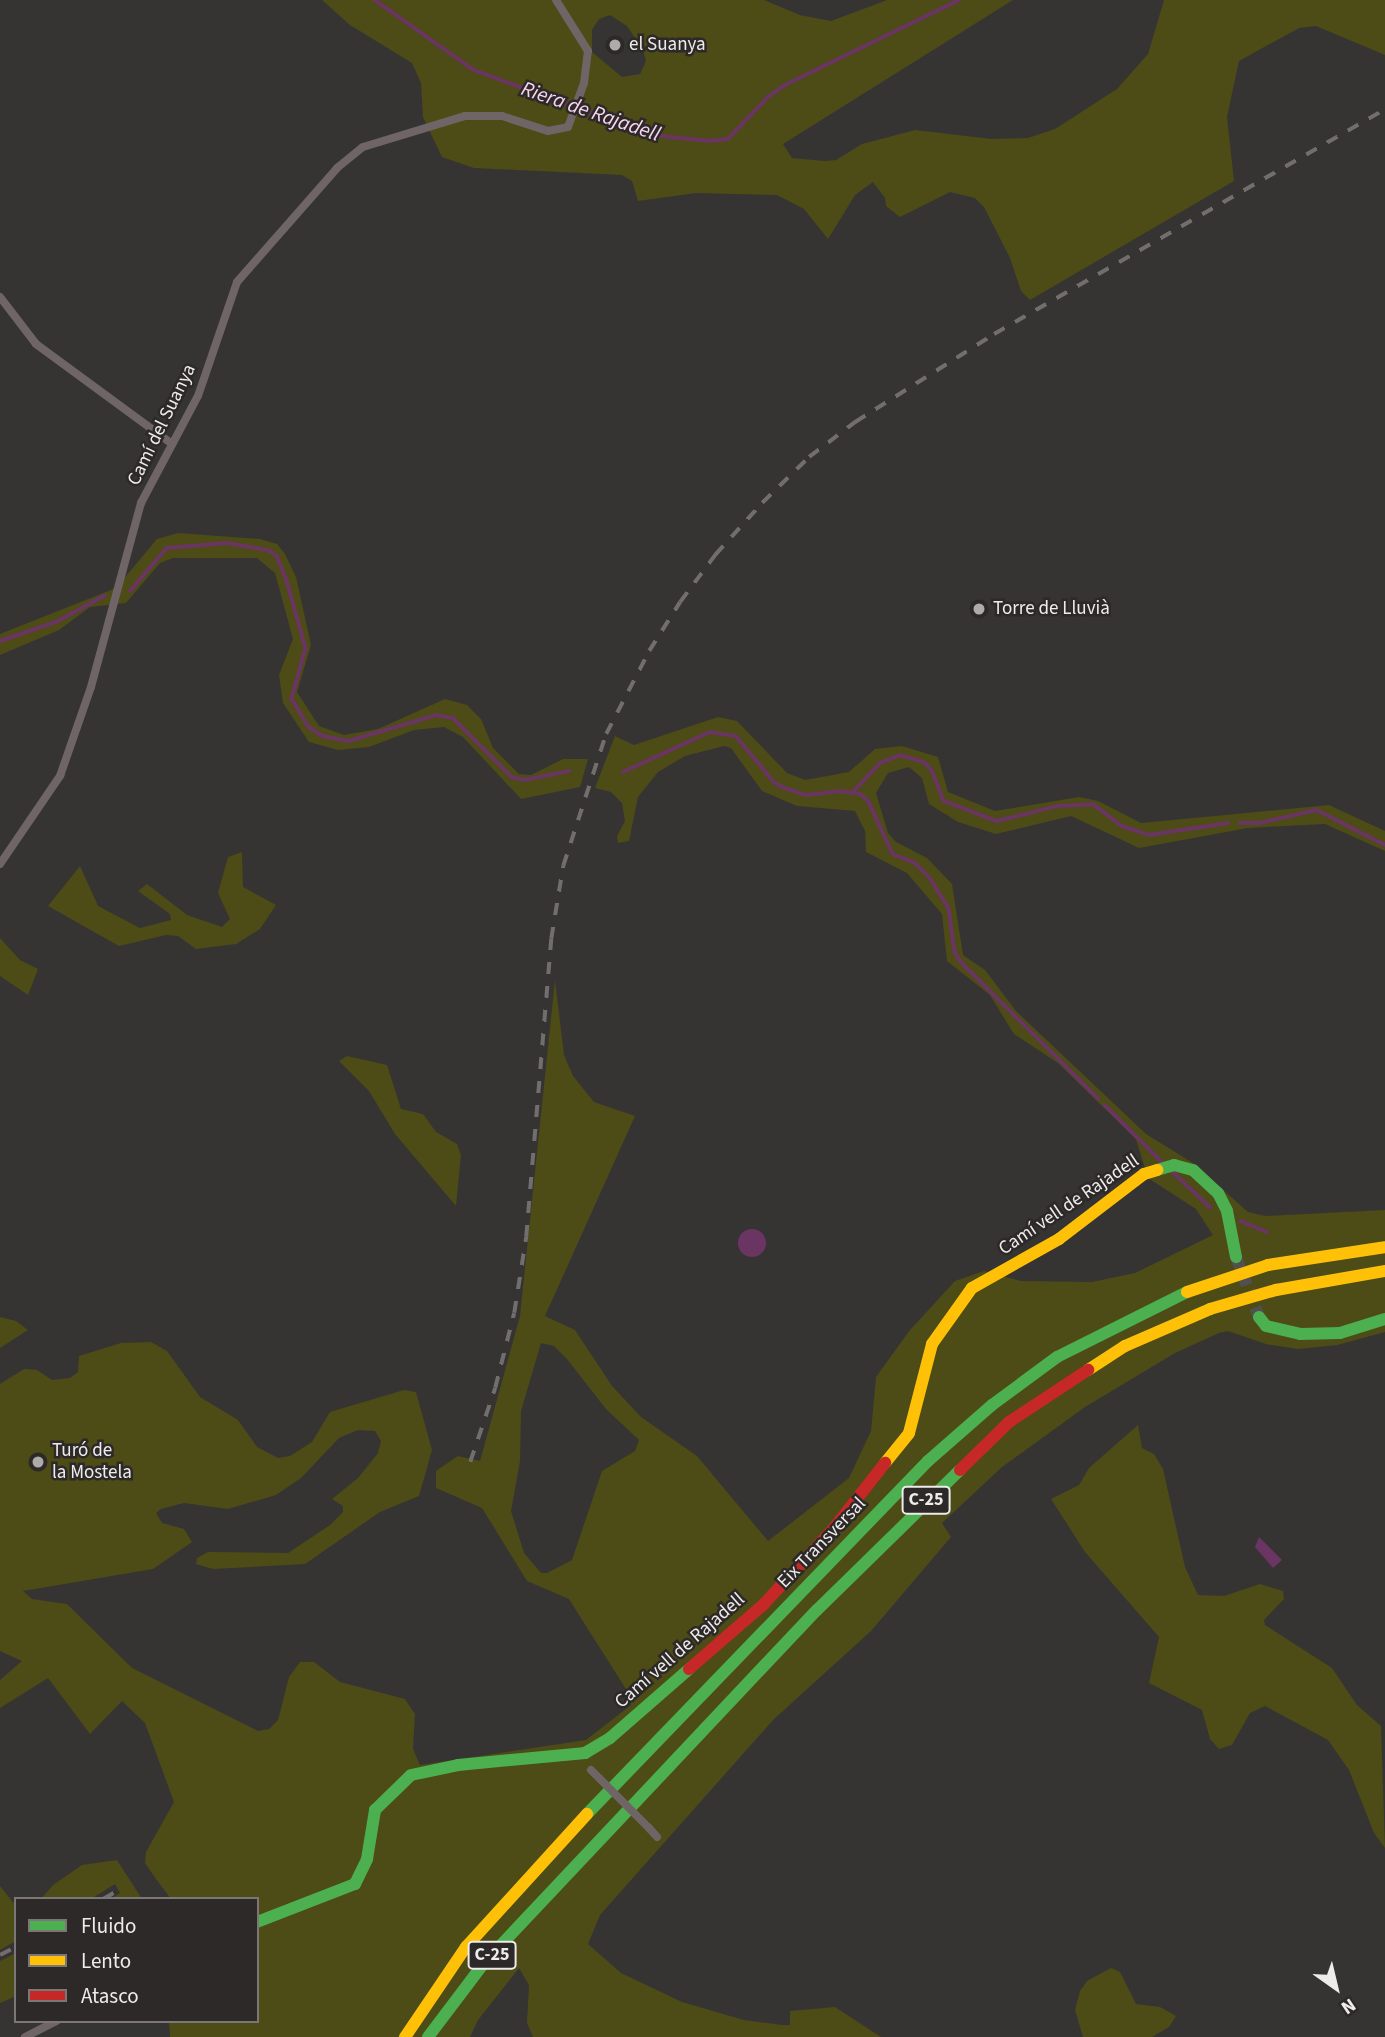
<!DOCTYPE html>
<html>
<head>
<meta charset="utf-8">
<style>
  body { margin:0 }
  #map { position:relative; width:1385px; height:2037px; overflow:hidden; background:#353433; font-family:"Source Sans 3",sans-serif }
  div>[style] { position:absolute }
  .green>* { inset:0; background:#4d4b16 }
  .water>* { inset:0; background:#6a3562 }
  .round { border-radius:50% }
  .stream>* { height:3.5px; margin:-1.75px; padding:0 1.75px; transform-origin:1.75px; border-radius:1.75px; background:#6a3562 }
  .secondary-tunnel>* { height:12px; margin-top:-6px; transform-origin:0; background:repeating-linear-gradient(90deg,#51504f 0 12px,transparent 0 18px) }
  .street>* { height:8px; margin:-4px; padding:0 4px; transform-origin:4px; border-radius:4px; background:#6f6466 }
  .fast>* { height:12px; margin:-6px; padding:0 6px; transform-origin:6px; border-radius:6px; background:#4caf50 }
  .slow>* { height:12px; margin:-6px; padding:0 6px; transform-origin:6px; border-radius:6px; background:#ffc107 }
  .jam>* { height:12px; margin:-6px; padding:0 6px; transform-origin:6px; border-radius:6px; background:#c62828 }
  .rail>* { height:3.5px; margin-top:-1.75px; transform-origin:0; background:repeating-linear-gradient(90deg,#736e6e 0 12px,transparent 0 24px) }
  .street-bridge>* { height:8px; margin:-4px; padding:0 4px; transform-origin:4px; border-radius:4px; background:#6f6466 }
  .dots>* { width:19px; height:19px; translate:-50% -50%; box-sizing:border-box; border:4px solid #2c2928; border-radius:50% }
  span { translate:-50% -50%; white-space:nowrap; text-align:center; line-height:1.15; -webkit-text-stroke:5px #2c2928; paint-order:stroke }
  .shield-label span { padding:2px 5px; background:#2c2928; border:2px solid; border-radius:5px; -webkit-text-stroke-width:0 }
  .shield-label { font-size:18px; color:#eeeceb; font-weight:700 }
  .poi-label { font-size:19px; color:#eeeceb }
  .left { translate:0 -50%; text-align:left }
  .street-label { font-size:19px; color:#eeeceb }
  .water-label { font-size:21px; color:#fad6f3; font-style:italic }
  .legend { position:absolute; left:14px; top:1897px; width:245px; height:126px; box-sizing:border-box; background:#2c2928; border:2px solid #7a7776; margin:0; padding:9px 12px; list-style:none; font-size:21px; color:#eeeceb }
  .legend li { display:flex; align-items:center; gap:14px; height:35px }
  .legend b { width:35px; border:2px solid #7a7776 }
  .north { position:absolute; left:1301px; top:1953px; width:70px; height:70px; -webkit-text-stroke:5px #2c2928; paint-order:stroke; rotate:146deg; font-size:19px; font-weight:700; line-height:28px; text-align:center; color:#eeeceb }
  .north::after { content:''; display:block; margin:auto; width:24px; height:32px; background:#eeeceb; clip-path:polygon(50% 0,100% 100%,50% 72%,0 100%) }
</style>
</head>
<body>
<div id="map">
  <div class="green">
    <div style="clip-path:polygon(evenodd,322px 0,764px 0,800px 15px,831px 21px,887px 0,1013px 0,783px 144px,792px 158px,825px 161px,836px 160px,862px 144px,915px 130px,992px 139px,1028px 138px,1055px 129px,1117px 89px,1148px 54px,1164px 0,1385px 0,1385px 55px,1316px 26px,1299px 28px,1239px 61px,1227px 117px,1234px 181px,1030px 300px,1021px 291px,1010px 258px,984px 207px,975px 198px,950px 192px,900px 217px,886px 206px,885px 198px,873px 182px,855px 195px,828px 239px,804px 209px,777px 195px,696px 193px,638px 201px,632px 181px,622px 175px,474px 168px,442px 157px,423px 117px,421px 83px,412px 63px,350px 25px,322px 0,610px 15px,627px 26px,643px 50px,646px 61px,640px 74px,622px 77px,592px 52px,592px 30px,599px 19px,610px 15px)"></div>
    <div style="clip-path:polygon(178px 533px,260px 539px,277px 544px,285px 554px,296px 577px,311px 645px,297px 692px,319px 726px,344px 735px,378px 729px,445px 699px,467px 705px,481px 719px,493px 748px,519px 774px,531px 775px,563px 759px,588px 759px,580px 787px,521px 799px,463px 737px,444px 727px,414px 730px,369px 747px,338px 750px,309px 742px,283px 703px,279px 675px,293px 639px,275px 573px,257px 558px,173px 558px,160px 563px,126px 603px,90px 607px,59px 630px,0 655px,0 634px,116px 588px,157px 539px)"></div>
    <div style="clip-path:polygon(evenodd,718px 717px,737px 721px,787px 773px,805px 780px,849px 772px,875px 749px,902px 746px,938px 757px,948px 792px,995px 811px,1079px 797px,1098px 801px,1141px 823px,1329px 805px,1385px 831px,1385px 851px,1325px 824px,1248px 828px,1139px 848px,1071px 816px,996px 834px,958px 822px,929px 804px,922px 778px,909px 767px,888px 773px,876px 793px,888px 833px,896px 842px,927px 858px,952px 884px,963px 955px,985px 970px,1016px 1011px,1146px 1134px,1193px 1163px,1248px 1212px,1265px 1216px,1385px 1210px,1385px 1332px,1337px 1345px,1298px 1349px,1266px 1344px,1228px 1331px,1219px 1333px,1175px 1353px,1085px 1407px,1002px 1467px,942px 1523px,951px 1537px,871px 1631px,773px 1720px,600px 1915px,588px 1944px,621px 1973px,682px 2002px,744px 2020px,782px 2025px,790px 2025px,790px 2011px,835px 2007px,881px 2037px,533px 2037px,527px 2023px,529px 1985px,519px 1968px,478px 2020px,470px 2037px,170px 2037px,169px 2021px,257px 2021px,257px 1899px,171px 1899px,156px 1879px,145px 1863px,146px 1852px,174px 1802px,145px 1723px,122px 1701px,90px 1734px,48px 1678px,0 1708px,0 1680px,22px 1661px,0 1651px,0 1384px,24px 1369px,37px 1370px,52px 1380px,70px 1378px,78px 1372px,79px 1356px,121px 1343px,151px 1342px,167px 1351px,200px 1397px,238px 1420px,257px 1447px,278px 1458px,290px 1456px,312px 1442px,330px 1412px,404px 1390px,416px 1392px,432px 1450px,419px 1496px,380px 1512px,305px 1564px,213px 1569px,196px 1564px,197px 1558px,208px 1552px,288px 1553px,330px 1525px,343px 1512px,343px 1506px,332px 1499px,358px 1478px,378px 1453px,381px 1441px,375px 1431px,358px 1430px,339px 1438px,301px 1478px,276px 1495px,228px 1509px,184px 1503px,161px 1509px,156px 1513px,162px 1523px,184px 1529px,192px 1542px,153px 1569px,23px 1591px,32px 1599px,67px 1604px,132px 1668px,258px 1731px,269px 1729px,278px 1720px,289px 1677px,300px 1662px,314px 1662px,340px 1682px,405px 1699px,415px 1714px,413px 1749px,420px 1765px,586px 1740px,631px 1705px,629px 1694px,569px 1599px,527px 1581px,482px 1508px,436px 1488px,436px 1471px,458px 1456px,480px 1461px,520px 1316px,555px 980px,564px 1055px,573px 1076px,594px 1102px,635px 1116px,545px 1316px,575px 1330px,612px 1386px,641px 1417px,697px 1456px,768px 1541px,849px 1478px,871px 1431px,876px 1377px,910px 1330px,955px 1281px,984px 1271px,1021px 1281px,1092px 1282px,1135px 1273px,1213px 1235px,1196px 1209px,1148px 1178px,1136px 1139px,1058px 1063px,1014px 1034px,990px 995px,947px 961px,942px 914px,907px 873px,866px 852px,865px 831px,855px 811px,797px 806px,762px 791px,731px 748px,724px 746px,685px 756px,658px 772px,638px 797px,629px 841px,618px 843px,617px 836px,625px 821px,622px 803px,611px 792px,595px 788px,615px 736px,634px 745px,718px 717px,541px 1343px,554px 1346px,567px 1359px,606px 1409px,639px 1440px,635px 1451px,602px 1471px,572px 1560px,547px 1573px,541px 1573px,524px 1553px,511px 1511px,520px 1461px,521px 1411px,541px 1343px)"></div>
    <div style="clip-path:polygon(242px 852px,243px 887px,276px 905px,260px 929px,236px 944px,196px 949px,178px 936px,166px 935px,119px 946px,48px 906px,80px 866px,98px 906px,140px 928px,171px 920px,170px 914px,138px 891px,147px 884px,187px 915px,222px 927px,230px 919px,218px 893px,228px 857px)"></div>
    <div style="clip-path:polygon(0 938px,20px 960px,38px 969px,28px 995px,0 976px)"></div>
    <div style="clip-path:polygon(347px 1056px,387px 1065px,401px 1109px,423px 1114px,436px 1132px,457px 1144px,461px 1155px,456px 1206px,395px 1134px,369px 1091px,339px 1061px)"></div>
    <div style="clip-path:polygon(0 1317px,16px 1321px,28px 1330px,0 1348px)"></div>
    <div style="clip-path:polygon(1138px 1425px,1142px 1448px,1154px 1454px,1163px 1469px,1185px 1567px,1198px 1595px,1224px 1596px,1260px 1584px,1283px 1591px,1284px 1599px,1264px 1620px,1265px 1625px,1332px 1668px,1357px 1705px,1381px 1726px,1385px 1848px,1374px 1833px,1349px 1770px,1328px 1740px,1265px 1706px,1250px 1713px,1232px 1745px,1219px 1749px,1210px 1739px,1202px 1710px,1149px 1683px,1159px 1637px,1085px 1552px,1051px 1499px,1079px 1485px,1089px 1468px)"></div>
    <div style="clip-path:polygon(117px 1860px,142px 1899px,111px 1899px,120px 1893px,115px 1884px,91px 1899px,41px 1899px,53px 1885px,82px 1865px)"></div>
    <div style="clip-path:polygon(0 1886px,16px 1906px,16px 1941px,0 1950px)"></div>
    <div style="clip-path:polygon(16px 1953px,16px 1996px,0 2003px,0 1961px)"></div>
    <div style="clip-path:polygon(1111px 1968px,1120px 1972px,1136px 2004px,1160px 2007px,1176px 2016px,1169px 2027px,1152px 2037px,1083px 2037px,1075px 2010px,1080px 1991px,1087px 1981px)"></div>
  </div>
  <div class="water">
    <div class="round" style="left:738px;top:1229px;width:28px;height:28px"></div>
    <div style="clip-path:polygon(1259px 1537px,1282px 1560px,1273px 1568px,1255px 1547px)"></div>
  </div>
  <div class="stream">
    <div style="left:375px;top:0;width:121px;rotate:35.3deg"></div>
    <div style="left:474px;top:70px;width:189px;rotate:20.2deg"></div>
    <div style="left:651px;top:135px;width:59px;rotate:5.8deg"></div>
    <div style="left:710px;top:141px;width:18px;rotate:-6deg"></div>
    <div style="left:728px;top:139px;width:58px;rotate:-46.4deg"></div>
    <div style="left:768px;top:97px;width:21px;rotate:-35deg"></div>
    <div style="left:785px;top:85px;width:194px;rotate:-26deg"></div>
    <div style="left:130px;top:591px;width:57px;rotate:-49.3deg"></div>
    <div style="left:167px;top:548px;width:60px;rotate:-4.8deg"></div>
    <div style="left:227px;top:543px;width:42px;rotate:9.7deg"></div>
    <div style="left:268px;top:550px;width:11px;rotate:34deg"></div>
    <div style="left:277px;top:556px;width:27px;rotate:68deg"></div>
    <div style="left:287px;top:581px;width:70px;rotate:74.2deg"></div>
    <div style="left:306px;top:648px;width:53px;rotate:105.4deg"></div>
    <div style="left:292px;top:699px;width:33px;rotate:59deg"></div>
    <div style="left:309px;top:727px;width:17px;rotate:33deg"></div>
    <div style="left:323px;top:736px;width:26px;rotate:11deg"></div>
    <div style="left:349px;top:741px;width:91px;rotate:-16.6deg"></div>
    <div style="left:436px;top:715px;width:17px;rotate:10deg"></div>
    <div style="left:453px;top:718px;width:83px;rotate:45deg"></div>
    <div style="left:512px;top:777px;width:13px;rotate:13deg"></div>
    <div style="left:525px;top:780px;width:45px;rotate:-11.6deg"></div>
    <div style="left:0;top:641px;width:59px;rotate:-18.7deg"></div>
    <div style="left:56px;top:622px;width:55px;rotate:-28.4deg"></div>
    <div style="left:623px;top:772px;width:96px;rotate:-24.7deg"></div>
    <div style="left:710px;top:732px;width:26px;rotate:9deg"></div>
    <div style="left:736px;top:736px;width:61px;rotate:50.3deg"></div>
    <div style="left:775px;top:783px;width:11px;rotate:27deg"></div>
    <div style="left:785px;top:788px;width:23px;rotate:18deg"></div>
    <div style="left:807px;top:795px;width:33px;rotate:-7deg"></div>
    <div style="left:840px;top:791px;width:21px;rotate:8deg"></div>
    <div style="left:861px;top:794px;width:11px;rotate:45deg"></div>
    <div style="left:869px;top:802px;width:57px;rotate:65.2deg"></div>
    <div style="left:893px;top:854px;width:24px;rotate:22deg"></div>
    <div style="left:915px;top:863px;width:21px;rotate:45deg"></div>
    <div style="left:930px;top:878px;width:36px;rotate:58deg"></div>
    <div style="left:949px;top:909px;width:43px;rotate:82.1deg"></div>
    <div style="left:955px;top:952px;width:13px;rotate:58deg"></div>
    <div style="left:962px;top:963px;width:192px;rotate:44.8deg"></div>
    <div style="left:853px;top:792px;width:40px;rotate:-47deg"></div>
    <div style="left:880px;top:763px;width:22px;rotate:-21deg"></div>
    <div style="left:901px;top:755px;width:24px;rotate:17deg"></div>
    <div style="left:924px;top:762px;width:11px;rotate:45deg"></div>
    <div style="left:932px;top:770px;width:33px;rotate:69deg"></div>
    <div style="left:944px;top:801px;width:57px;rotate:20.7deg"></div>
    <div style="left:997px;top:821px;width:63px;rotate:-13.8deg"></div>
    <div style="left:1058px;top:806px;width:35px;rotate:-3deg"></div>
    <div style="left:1093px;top:804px;width:36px;rotate:37deg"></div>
    <div style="left:1122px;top:826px;width:28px;rotate:18deg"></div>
    <div style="left:1149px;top:835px;width:80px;rotate:-8.6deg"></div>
    <div style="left:1240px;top:823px;width:19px"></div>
    <div style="left:1259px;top:823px;width:59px;rotate:-12.6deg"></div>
    <div style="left:1317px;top:810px;width:76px;rotate:27.2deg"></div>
    <div style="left:1105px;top:1105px;width:85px;rotate:45deg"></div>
    <div style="left:1171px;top:1170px;width:54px;rotate:43.5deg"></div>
    <div style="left:1241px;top:1221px;width:28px;rotate:23deg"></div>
  </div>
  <div class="secondary-tunnel">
    <div style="left:1236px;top:1257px;width:64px;rotate:69deg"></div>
  </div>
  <div class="street">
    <div style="left:0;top:297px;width:59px;rotate:52.5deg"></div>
    <div style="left:36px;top:344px;width:169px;rotate:36.3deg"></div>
    <div style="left:0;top:864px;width:107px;rotate:-55.7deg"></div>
    <div style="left:60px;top:776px;width:94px;rotate:-70.8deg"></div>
    <div style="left:91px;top:687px;width:191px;rotate:-74.8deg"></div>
    <div style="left:141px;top:503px;width:121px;rotate:-62deg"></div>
    <div style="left:198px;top:396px;width:120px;rotate:-71.1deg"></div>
    <div style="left:237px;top:282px;width:152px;rotate:-48.7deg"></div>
    <div style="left:337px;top:168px;width:33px;rotate:-39deg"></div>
    <div style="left:363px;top:147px;width:107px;rotate:-16.9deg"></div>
    <div style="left:465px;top:116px;width:37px"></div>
    <div style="left:502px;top:116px;width:48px;rotate:18.1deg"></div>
    <div style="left:548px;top:131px;width:20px;rotate:-11deg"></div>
    <div style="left:568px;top:127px;width:47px;rotate:-70deg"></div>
    <div style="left:584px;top:83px;width:32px;rotate:-83deg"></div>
    <div style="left:588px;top:51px;width:60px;rotate:-122.1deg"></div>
    <div style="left:649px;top:1828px;width:12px;rotate:48deg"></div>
    <div style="left:25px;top:2037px;width:36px;rotate:-27deg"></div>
  </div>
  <div class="fast">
    <div style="left:1157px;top:1170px;width:18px;rotate:-16deg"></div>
    <div style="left:1174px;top:1165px;width:20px;rotate:15deg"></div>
    <div style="left:1193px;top:1170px;width:34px;rotate:43deg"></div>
    <div style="left:1218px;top:1193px;width:20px;rotate:63deg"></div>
    <div style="left:1227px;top:1211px;width:47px;rotate:78.9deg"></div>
    <div style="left:1259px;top:1317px;width:11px;rotate:52deg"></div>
    <div style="left:1266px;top:1326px;width:35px;rotate:13deg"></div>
    <div style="left:1300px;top:1334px;width:40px;rotate:-1.4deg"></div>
    <div style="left:1340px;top:1333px;width:47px;rotate:-17.3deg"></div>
    <div style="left:587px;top:1814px;width:491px;rotate:-46deg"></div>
    <div style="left:928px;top:1461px;width:85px;rotate:-41.2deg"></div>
    <div style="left:992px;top:1405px;width:81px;rotate:-36.4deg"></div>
    <div style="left:1057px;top:1357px;width:145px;rotate:-26.6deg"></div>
    <div style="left:257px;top:1922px;width:105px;rotate:-21.2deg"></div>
    <div style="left:355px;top:1884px;width:28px;rotate:-64deg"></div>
    <div style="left:367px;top:1859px;width:50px;rotate:-80.7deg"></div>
    <div style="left:375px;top:1810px;width:50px;rotate:-44.2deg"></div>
    <div style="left:411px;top:1775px;width:48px;rotate:-12deg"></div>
    <div style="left:458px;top:1765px;width:128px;rotate:-5.4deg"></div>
    <div style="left:585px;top:1753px;width:29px;rotate:-31deg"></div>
    <div style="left:610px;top:1738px;width:105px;rotate:-41.1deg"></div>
    <div style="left:428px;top:2037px;width:93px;rotate:-52.9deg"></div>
    <div style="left:484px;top:1963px;width:485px;rotate:-46.7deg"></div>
    <div style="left:817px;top:1610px;width:200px;rotate:-44.4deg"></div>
  </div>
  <div class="slow">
    <div style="left:1187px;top:1292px;width:85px;rotate:-18.4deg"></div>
    <div style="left:1268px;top:1265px;width:118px;rotate:-8.7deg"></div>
    <div style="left:1088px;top:1370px;width:44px;rotate:-33deg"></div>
    <div style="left:1125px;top:1346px;width:93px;rotate:-23.5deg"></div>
    <div style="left:1210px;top:1309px;width:69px;rotate:-16.1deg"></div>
    <div style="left:1276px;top:1290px;width:111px;rotate:-9.9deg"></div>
    <div style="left:885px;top:1463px;width:38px;rotate:-51deg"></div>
    <div style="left:909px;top:1433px;width:92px;rotate:-75.5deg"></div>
    <div style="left:932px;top:1344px;width:69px;rotate:-54.5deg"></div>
    <div style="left:972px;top:1288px;width:100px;rotate:-29.4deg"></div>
    <div style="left:1059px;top:1239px;width:107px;rotate:-37.4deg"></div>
    <div style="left:1144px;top:1174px;width:14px;rotate:-17deg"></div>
    <div style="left:405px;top:2037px;width:109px;rotate:-55.9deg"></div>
    <div style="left:466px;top:1947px;width:180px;rotate:-47.7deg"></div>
  </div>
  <div class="jam">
    <div style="left:960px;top:1470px;width:69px;rotate:-44.4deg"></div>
    <div style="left:1009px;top:1422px;width:95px;rotate:-33.4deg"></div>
    <div style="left:689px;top:1669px;width:98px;rotate:-40.9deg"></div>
    <div style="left:763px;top:1605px;width:105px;rotate:-47.3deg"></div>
    <div style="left:834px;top:1528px;width:83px;rotate:-51.9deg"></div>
  </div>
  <div class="rail">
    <div style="left:470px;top:1462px;width:78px;rotate:-71.3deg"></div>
    <div style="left:495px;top:1388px;width:77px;rotate:-75.8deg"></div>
    <div style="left:514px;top:1313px;width:77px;rotate:-81deg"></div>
    <div style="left:526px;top:1237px;width:299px;rotate:-85.2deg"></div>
    <div style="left:551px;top:939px;width:74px;rotate:-80.7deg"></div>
    <div style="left:563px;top:866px;width:139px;rotate:-72deg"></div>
    <div style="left:606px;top:734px;width:93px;rotate:-62.6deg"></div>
    <div style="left:649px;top:651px;width:58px;rotate:-57.7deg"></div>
    <div style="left:680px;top:602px;width:59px;rotate:-53.3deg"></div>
    <div style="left:715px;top:555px;width:70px;rotate:-47.9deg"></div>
    <div style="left:762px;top:503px;width:66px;rotate:-44.4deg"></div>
    <div style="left:809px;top:457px;width:58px;rotate:-37.3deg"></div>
    <div style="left:855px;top:422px;width:165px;rotate:-32.3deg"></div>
    <div style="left:994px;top:334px;width:451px;rotate:-29.9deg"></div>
    <div style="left:103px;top:1899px;width:20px;rotate:-30deg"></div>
    <div style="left:0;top:1955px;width:18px;rotate:-27deg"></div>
  </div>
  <div class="street-bridge">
    <div style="left:591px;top:1770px;width:82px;rotate:45deg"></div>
  </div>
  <div class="dots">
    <div style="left:615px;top:45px;background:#adacab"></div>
    <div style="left:979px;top:609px;background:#adacab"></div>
    <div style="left:38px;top:1462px;background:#adacab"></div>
  </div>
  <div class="shield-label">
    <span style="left:926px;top:1500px">C-25</span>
    <span style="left:492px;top:1955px">C-25</span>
  </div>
  <div class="poi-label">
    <span class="left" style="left:629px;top:45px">el Suanya</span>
    <span class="left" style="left:993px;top:609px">Torre de Lluvià</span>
    <span class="left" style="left:52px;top:1462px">Turó de<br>la Mostela</span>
  </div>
  <div class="street-label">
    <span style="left:162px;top:425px;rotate:-64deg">Camí del Suanya</span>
    <span style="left:1069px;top:1205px;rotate:-34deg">Camí vell de Rajadell</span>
    <span style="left:822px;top:1543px;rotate:-46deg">Eix Transversal</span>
    <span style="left:680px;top:1651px;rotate:-41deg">Camí vell de Rajadell</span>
  </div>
  <div class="water-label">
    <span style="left:591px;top:111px;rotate:19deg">Riera de Rajadell</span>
  </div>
  <ul class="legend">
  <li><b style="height:9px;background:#4caf50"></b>Fluido</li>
  <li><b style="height:9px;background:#ffc107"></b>Lento</li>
  <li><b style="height:9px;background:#c62828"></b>Atasco</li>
  </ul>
  <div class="north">N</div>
</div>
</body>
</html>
